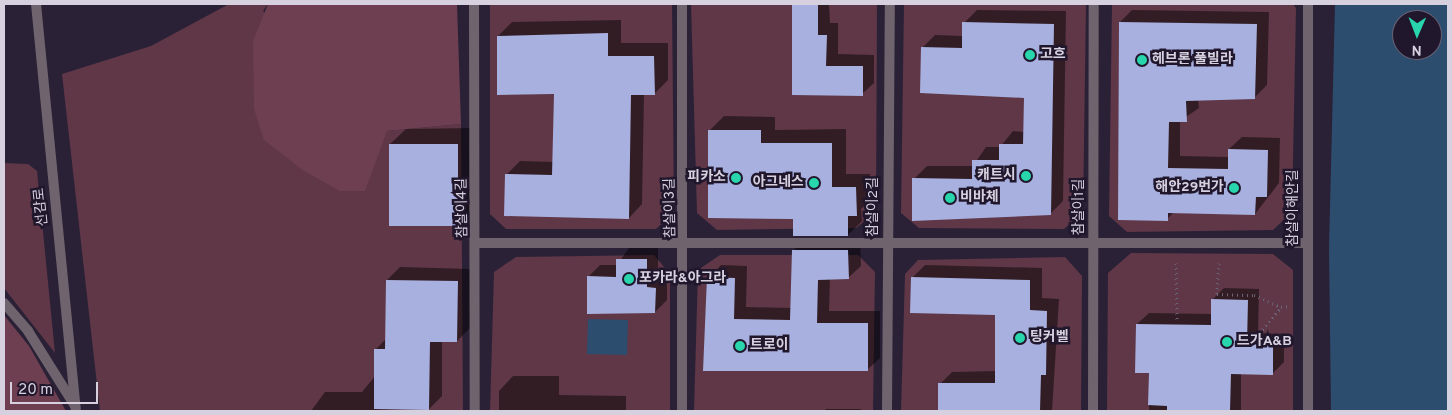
<!DOCTYPE html>
<html>
<head>
<meta charset="utf-8">
<style>
  body { margin:0 }
  #map { position:relative; width:1452px; height:415px; overflow:hidden; background:#2a2137; font-family:Overpass,"Noto Sans KR",sans-serif }
  div>[style] { position:absolute }
  .green>* { inset:0; background:#5f3747 }
  .forest>* { inset:0; background:#6d3f50 }
  .water>* { inset:0; background:#2d4d6e }
  .shadow>* { inset:0; background:#0007 }
  .building>* { inset:0; background:#a8b0df }
  .path>* { height:3px; margin-top:-1.5px; transform-origin:0; background:repeating-linear-gradient(90deg,#6b6376 0 1px,transparent 0 5px) }
  .service>* { height:10px; margin:-5px; padding:0 5px; transform-origin:5px; border-radius:5px; background:#6f646d }
  .minor>* { height:10px; margin:-5px; padding:0 5px; transform-origin:5px; border-radius:5px; background:#6f646d }
  .tertiary>* { height:10px; margin:-5px; padding:0 5px; transform-origin:5px; border-radius:5px; background:#6f646d }
  .dots>* { width:14px; height:14px; translate:-50% -50%; box-sizing:border-box; border:2px solid #21172d; border-radius:50% }
  span { translate:-50% -50%; white-space:nowrap; text-align:center; line-height:1.15; -webkit-text-stroke:5px #21172d; paint-order:stroke }
  .poi-label { font-size:14px; color:#d6d0df; font-weight:700 }
  .left { translate:0 -50%; text-align:left }
  .right { translate:-100% -50%; text-align:right }
  .street-label { font-size:14px; color:#d6d0df }
  .frame { position:absolute; inset:0; border:5px solid #d6d0df; pointer-events:none }
  .north { position:absolute; left:1392px; top:10px; width:50px; height:50px; box-sizing:border-box; background:#21172d; border:1px solid #696174; border-radius:50%; rotate:181deg; font-size:14px; font-weight:700; line-height:20px; text-align:center; color:#d6d0df }
  .north::after { content:''; display:block; margin:auto; width:18px; height:22px; background:#29d5ad; clip-path:polygon(50% 0,100% 100%,50% 72%,0 100%) }
  .scale { position:absolute; left:10px; top:382px; width:88px; height:22px; box-sizing:border-box; border:2px solid #d6d0df; border-top:0; padding-left:6px; font-size:15px; line-height:18px; white-space:nowrap; color:#d6d0df; -webkit-text-stroke:4px #21172d; paint-order:stroke }
</style>
</head>
<body>
<div id="map">
  <div class="green">
    <div style="clip-path:polygon(229px 4px,268px 4px,263px 11px,387px 131px,461px 124px,463px 411px,100px 411px,62px 74px,151px 46px)"></div>
    <div style="clip-path:polygon(490px 4px,672px 4px,674px 212px,656px 229px,506px 229px,490px 214px)"></div>
    <div style="clip-path:polygon(691px 4px,877px 4px,876px 212px,856px 228px,717px 230px,697px 213px)"></div>
    <div style="clip-path:polygon(904px 4px,1086px 4px,1083px 212px,1064px 229px,919px 228px,901px 213px)"></div>
    <div style="clip-path:polygon(1112px 4px,1293px 4px,1296px 8px,1292px 212px,1273px 230px,1127px 232px,1109px 216px)"></div>
    <div style="clip-path:polygon(4px 163px,28px 164px,37px 171px,55px 353px,4px 288px)"></div>
    <div style="clip-path:polygon(1131px 253px,1273px 254px,1293px 270px,1293px 411px,1107px 411px,1108px 273px)"></div>
    <div style="clip-path:polygon(654px 255px,670px 274px,670px 411px,490px 411px,494px 272px,516px 257px)"></div>
    <div style="clip-path:polygon(720px 255px,858px 255px,875px 272px,873px 411px,694px 411px,698px 270px)"></div>
    <div style="clip-path:polygon(1065px 257px,1082px 276px,1081px 411px,901px 411px,905px 274px,918px 260px)"></div>
  </div>
  <div class="forest">
    <div style="clip-path:polygon(268px 4px,457px 4px,461px 124px,387px 131px,365px 191px,340px 191px,304px 171px,264px 140px,254px 109px,253px 41px)"></div>
    <div style="clip-path:polygon(4px 315px,29px 346px,66px 411px,4px 411px)"></div>
  </div>
  <div class="water">
    <div style="clip-path:polygon(evenodd,1335px 4px,1448px 4px,1448px 411px,1331px 411px,1329px 248px,1335px 4px,1402px 20px,1432px 20px,1432px 50px,1402px 50px,1402px 20px)"></div>
    <div style="clip-path:polygon(588px 319px,628px 320px,627px 355px,587px 354px)"></div>
  </div>
  <div class="shadow">
    <div style="clip-path:polygon(793px 4px,829px 4px,830px 23px,838px 23px,838px 54px,874px 55px,874px 83px,862px 94px,793px 94px)"></div>
    <div style="clip-path:polygon(977px 10px,1066px 11px,1063px 201px,1050px 214px,914px 179px,927px 166px,973px 166px,986px 147px,1000px 147px,1013px 131px,1024px 132px,1025px 97px,922px 48px,935px 35px,963px 36px,964px 23px)"></div>
    <div style="clip-path:polygon(1132px 10px,1269px 12px,1267px 85px,1254px 98px,1198px 99px,1199px 108px,1180px 121px,1180px 156px,1229px 157px,1229px 149px,1242px 137px,1280px 138px,1279px 183px,1255px 214px,1174px 212px,1167px 219px,1120px 22px)"></div>
    <div style="clip-path:polygon(621px 20px,621px 43px,668px 43px,668px 80px,654px 94px,644px 94px,642px 204px,629px 218px,506px 175px,520px 161px,554px 162px,555px 93px,498px 36px,512px 22px)"></div>
    <div style="clip-path:polygon(724px 116px,775px 117px,775px 130px,846px 129px,846px 174px,870px 174px,870px 200px,861px 209px,862px 221px,848px 235px,794px 218px,710px 130px)"></div>
    <div style="clip-path:polygon(473px 128px,473px 209px,458px 225px,390px 144px,406px 129px)"></div>
    <div style="clip-path:polygon(806px 238px,860px 238px,861px 266px,848px 278px,830px 278px,829px 311px,880px 311px,880px 358px,867px 370px,704px 370px,709px 278px,721px 265px,747px 266px,746px 307px,792px 308px,794px 250px)"></div>
    <div style="clip-path:polygon(629px 248px,658px 248px,658px 276px,667px 276px,667px 300px,655px 312px,588px 277px,600px 265px,617px 265px)"></div>
    <div style="clip-path:polygon(925px 265px,1042px 268px,1042px 298px,1059px 299px,1052px 411px,939px 411px,939px 385px,952px 372px,996px 371px,996px 313px,912px 278px)"></div>
    <div style="clip-path:polygon(400px 267px,470px 269px,470px 328px,457px 341px,442px 341px,442px 396px,429px 409px,311px 411px,325px 392px,362px 392px,375px 376px,375px 350px,387px 338px,387px 280px)"></div>
    <div style="clip-path:polygon(1224px 288px,1259px 289px,1258px 333px,1284px 334px,1284px 362px,1272px 374px,1241px 373px,1241px 411px,1149px 411px,1150px 372px,1137px 324px,1149px 313px,1212px 314px,1212px 300px)"></div>
    <div style="clip-path:polygon(513px 376px,559px 376px,559px 395px,626px 396px,626px 411px,499px 411px,499px 391px)"></div>
    <div style="clip-path:polygon(826px 409px,861px 409px,861px 411px,824px 411px)"></div>
  </div>
  <div class="building">
    <div style="clip-path:polygon(792px 4px,818px 4px,818px 35px,827px 35px,826px 66px,863px 66px,863px 96px,792px 95px)"></div>
    <div style="clip-path:polygon(962px 22px,1054px 24px,1051px 215px,912px 221px,912px 178px,972px 179px,972px 160px,999px 160px,999px 144px,1023px 144px,1024px 98px,920px 93px,921px 47px,962px 48px)"></div>
    <div style="clip-path:polygon(1119px 22px,1257px 24px,1255px 99px,1186px 101px,1187px 122px,1169px 122px,1168px 168px,1228px 169px,1228px 149px,1268px 150px,1267px 197px,1256px 197px,1255px 215px,1168px 213px,1168px 221px,1118px 220px)"></div>
    <div style="clip-path:polygon(608px 33px,608px 56px,654px 56px,655px 95px,631px 95px,629px 219px,504px 216px,505px 174px,552px 175px,554px 94px,497px 95px,497px 36px)"></div>
    <div style="clip-path:polygon(708px 130px,761px 130px,761px 143px,832px 143px,832px 187px,856px 187px,857px 216px,848px 216px,848px 236px,793px 236px,793px 219px,708px 218px)"></div>
    <div style="clip-path:polygon(389px 144px,458px 144px,458px 226px,389px 226px)"></div>
    <div style="clip-path:polygon(792px 250px,848px 250px,849px 279px,818px 280px,817px 323px,868px 323px,868px 371px,703px 371px,707px 277px,735px 278px,734px 319px,790px 320px)"></div>
    <div style="clip-path:polygon(616px 259px,647px 259px,647px 287px,656px 288px,655px 313px,587px 314px,587px 276px,616px 277px)"></div>
    <div style="clip-path:polygon(911px 277px,1030px 280px,1030px 310px,1047px 311px,1046px 375px,1041px 375px,1040px 411px,938px 411px,938px 383px,995px 383px,995px 315px,910px 313px)"></div>
    <div style="clip-path:polygon(386px 280px,458px 281px,457px 342px,430px 342px,429px 410px,374px 409px,374px 349px,385px 349px)"></div>
    <div style="clip-path:polygon(1211px 299px,1248px 300px,1247px 344px,1273px 345px,1273px 375px,1231px 374px,1230px 411px,1167px 411px,1167px 406px,1148px 405px,1149px 373px,1135px 373px,1136px 324px,1211px 325px)"></div>
  </div>
  <div class="path">
    <div style="left:1176px;top:263px;width:58px;rotate:89deg"></div>
    <div style="left:1219px;top:263px;width:31px;rotate:94deg"></div>
    <div style="left:1217px;top:294px;width:37px;rotate:2deg"></div>
    <div style="left:1254px;top:295px;width:30px;rotate:24deg"></div>
    <div style="left:1256px;top:337px;width:39px;rotate:-50deg"></div>
    <div style="left:1281px;top:307px;width:9px;rotate:-6deg"></div>
  </div>
  <div class="service">
    <div style="left:4px;top:303px;width:37px;rotate:49deg"></div>
    <div style="left:28px;top:331px;width:89px;rotate:57.9deg"></div>
  </div>
  <div class="minor">
    <div style="left:474px;top:4px;width:407px;rotate:89.9deg"></div>
    <div style="left:682px;top:4px;width:407px;rotate:90deg"></div>
    <div style="left:1308px;top:4px;width:407px;rotate:90deg"></div>
    <div style="left:477px;top:243px;width:831px"></div>
    <div style="left:887px;top:411px;width:407px;rotate:-89.6deg"></div>
    <div style="left:1093px;top:411px;width:407px;rotate:-89.9deg"></div>
  </div>
  <div class="tertiary">
    <div style="left:36px;top:4px;width:409px;rotate:84.4deg"></div>
  </div>
  <div class="dots">
    <div style="left:1030px;top:55px;background:#29d5ad"></div>
    <div style="left:1142px;top:60px;background:#29d5ad"></div>
    <div style="left:1026px;top:176px;background:#29d5ad"></div>
    <div style="left:736px;top:178px;background:#29d5ad"></div>
    <div style="left:814px;top:183px;background:#29d5ad"></div>
    <div style="left:1234px;top:188px;background:#29d5ad"></div>
    <div style="left:950px;top:198px;background:#29d5ad"></div>
    <div style="left:629px;top:279px;background:#29d5ad"></div>
    <div style="left:1020px;top:338px;background:#29d5ad"></div>
    <div style="left:1227px;top:342px;background:#29d5ad"></div>
    <div style="left:740px;top:346px;background:#29d5ad"></div>
  </div>
  <div class="poi-label">
    <span class="left" style="left:1040px;top:55px">고흐</span>
    <span class="left" style="left:1152px;top:60px">헤브론 풀빌라</span>
    <span class="right" style="left:1016px;top:176px">캐트시</span>
    <span class="right" style="left:726px;top:178px">피카소</span>
    <span class="right" style="left:804px;top:183px">아그네스</span>
    <span class="right" style="left:1224px;top:188px">해안29번가</span>
    <span class="left" style="left:960px;top:198px">비바체</span>
    <span class="left" style="left:639px;top:279px">포카라&amp;아그라</span>
    <span class="left" style="left:1030px;top:338px">팅커벨</span>
    <span class="left" style="left:1237px;top:342px">드가A&amp;B</span>
    <span class="left" style="left:750px;top:346px">트로이</span>
  </div>
  <div class="street-label">
    <span style="left:42px;top:207px;rotate:-96deg">선감로</span>
    <span style="left:874px;top:207px;rotate:-90deg">참살이2길</span>
    <span style="left:1080px;top:207px;rotate:-90deg">참살이1길</span>
    <span style="left:463px;top:208px;rotate:-91deg">참살이4길</span>
    <span style="left:671px;top:208px;rotate:-91deg">참살이3길</span>
    <span style="left:1294px;top:208px;rotate:-90deg">참살이해안길</span>
  </div>
  <div class="frame"></div>
  <div class="north">N</div>
  <div class="scale">20 m</div>
</div>
</body>
</html>
